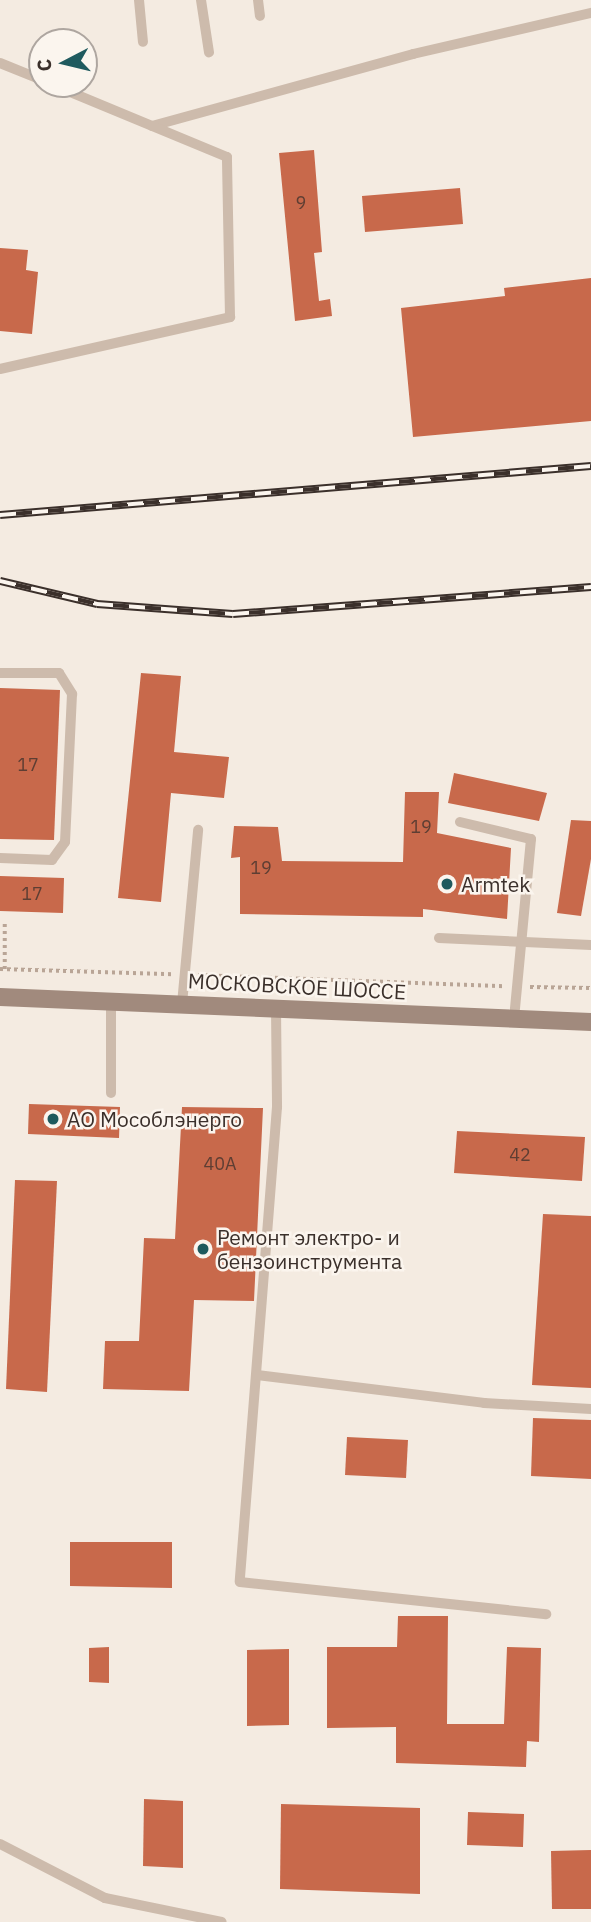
<!DOCTYPE html>
<html>
<head>
<meta charset="utf-8">
<style>
  body { margin:0 }
  #map { position:relative; width:591px; height:1922px; overflow:hidden; background:#f4ebe1; font-family:"IBM Plex Sans",sans-serif }
  div>[style] { position:absolute }
  .building>* { inset:0; background:#c8694b }
  .path>* { height:3.5px; margin-top:-1.75px; transform-origin:0; background:repeating-linear-gradient(90deg,#b9a596 0 3.5px,transparent 0 7px) }
  .lane>* { height:10px; margin:-5px; padding:0 5px; transform-origin:5px; border-radius:5px; background:#cdbbac }
  .secondary>* { height:18px; margin:-9px; padding:0 9px; transform-origin:9px; border-radius:9px; background:#a18a7d }
  .rail>* { height:8px; margin-top:-4px; transform-origin:0; background:repeating-linear-gradient(90deg,#fbf5ee 0 16px,#3b302b 0 32px); box-sizing:border-box; border-block:2px solid #3b302b }
  .dots>* { width:19px; height:19px; translate:-50% -50%; box-sizing:border-box; border:4px solid #fbf5ee; border-radius:50% }
  span { translate:-50% -50%; white-space:nowrap; text-align:center; line-height:1.15; -webkit-text-stroke:5px #fbf5ee; paint-order:stroke }
  .number-label { font-size:18px; color:#5e3e33 }
  .number-label span { -webkit-text-stroke-width:0 }
  .poi-label { font-size:21px; color:#3b302b }
  .left { translate:0 -50%; text-align:left }
  .street-label { font-size:21px; color:#3b302b }
  .north { position:absolute; left:28px; top:28px; width:70px; height:70px; box-sizing:border-box; background:#fbf5ee; border:2px solid #aea6a0; border-radius:50%; rotate:263deg; font-size:19px; font-weight:700; line-height:28px; text-align:center; color:#3b302b }
  .north::after { content:''; display:block; margin:auto; width:24px; height:32px; background:#1f5a5e; clip-path:polygon(50% 0,100% 100%,50% 72%,0 100%) }
</style>
</head>
<body>
<div id="map">
  <div class="building">
    <div style="clip-path:polygon(314px 150px,322px 252px,314px 253px,319px 301px,330px 299px,332px 316px,295px 321px,279px 153px)"></div>
    <div style="clip-path:polygon(460px 188px,463px 224px,365px 232px,362px 196px)"></div>
    <div style="clip-path:polygon(0 248px,28px 250px,26px 270px,38px 272px,32px 334px,0 331px)"></div>
    <div style="clip-path:polygon(591px 278px,591px 421px,413px 437px,401px 308px,505px 296px,504px 288px)"></div>
    <div style="clip-path:polygon(141px 673px,181px 676px,174px 752px,229px 757px,224px 798px,171px 793px,161px 902px,118px 898px)"></div>
    <div style="clip-path:polygon(0 688px,60px 690px,54px 840px,0 839px)"></div>
    <div style="clip-path:polygon(454px 773px,547px 793px,539px 821px,448px 803px)"></div>
    <div style="clip-path:polygon(405px 792px,439px 792px,437px 833px,511px 848px,507px 919px,423px 909px,423px 917px,240px 914px,240px 857px,231px 858px,234px 826px,278px 827px,282px 861px,403px 862px)"></div>
    <div style="clip-path:polygon(571px 820px,591px 821px,591px 859px,581px 916px,557px 913px)"></div>
    <div style="clip-path:polygon(0 876px,64px 878px,63px 913px,0 911px)"></div>
    <div style="clip-path:polygon(29px 1104px,120px 1107px,119px 1138px,28px 1134px)"></div>
    <div style="clip-path:polygon(182px 1107px,263px 1108px,254px 1301px,194px 1300px,189px 1391px,103px 1389px,105px 1341px,139px 1341px,144px 1238px,175px 1239px)"></div>
    <div style="clip-path:polygon(457px 1131px,585px 1137px,582px 1181px,454px 1173px)"></div>
    <div style="clip-path:polygon(15px 1180px,57px 1181px,47px 1392px,6px 1389px)"></div>
    <div style="clip-path:polygon(543px 1214px,591px 1216px,591px 1388px,532px 1385px)"></div>
    <div style="clip-path:polygon(533px 1418px,591px 1420px,591px 1479px,531px 1476px)"></div>
    <div style="clip-path:polygon(347px 1437px,408px 1440px,406px 1478px,345px 1475px)"></div>
    <div style="clip-path:polygon(70px 1542px,172px 1542px,172px 1588px,70px 1586px)"></div>
    <div style="clip-path:polygon(398px 1616px,448px 1616px,447px 1724px,504px 1724px,507px 1647px,541px 1648px,539px 1742px,527px 1741px,526px 1767px,396px 1763px,396px 1727px,327px 1728px,327px 1647px,397px 1647px)"></div>
    <div style="clip-path:polygon(109px 1647px,109px 1683px,89px 1682px,89px 1648px)"></div>
    <div style="clip-path:polygon(289px 1649px,289px 1725px,247px 1726px,247px 1650px)"></div>
    <div style="clip-path:polygon(144px 1799px,183px 1801px,183px 1868px,143px 1866px)"></div>
    <div style="clip-path:polygon(281px 1804px,420px 1808px,420px 1894px,280px 1889px)"></div>
    <div style="clip-path:polygon(468px 1812px,524px 1814px,523px 1847px,467px 1845px)"></div>
    <div style="clip-path:polygon(591px 1850px,591px 1909px,552px 1909px,551px 1851px)"></div>
  </div>
  <div class="path">
    <div style="left:5px;top:924px;width:46px;rotate:90deg"></div>
    <div style="left:0;top:969px;width:173px;rotate:1.7deg"></div>
    <div style="left:198px;top:975px;width:307px;rotate:2.1deg"></div>
    <div style="left:530px;top:987px;width:61px;rotate:0.9deg"></div>
  </div>
  <div class="lane">
    <div style="left:139px;top:0;width:42px;rotate:84.6deg"></div>
    <div style="left:201px;top:0;width:53px;rotate:81.3deg"></div>
    <div style="left:258px;top:0;width:16px;rotate:83deg"></div>
    <div style="left:0;top:63px;width:45px;rotate:22deg"></div>
    <div style="left:152px;top:126px;width:271px;rotate:-15.4deg"></div>
    <div style="left:413px;top:54px;width:183px;rotate:-13deg"></div>
    <div style="left:0;top:369px;width:236px;rotate:-12.7deg"></div>
    <div style="left:230px;top:317px;width:160px;rotate:-91.1deg"></div>
    <div style="left:227px;top:157px;width:191px;rotate:-157.5deg"></div>
    <div style="left:0;top:673px;width:59px"></div>
    <div style="left:59px;top:673px;width:25px;rotate:58deg"></div>
    <div style="left:72px;top:694px;width:148px;rotate:92.7deg"></div>
    <div style="left:65px;top:842px;width:22px;rotate:126deg"></div>
    <div style="left:52px;top:860px;width:52px;rotate:-177.8deg"></div>
    <div style="left:460px;top:822px;width:73px;rotate:13.5deg"></div>
    <div style="left:531px;top:839px;width:181px;rotate:95.4deg"></div>
    <div style="left:439px;top:938px;width:152px;rotate:2.6deg"></div>
    <div style="left:182px;top:1004px;width:175px;rotate:-84.7deg"></div>
    <div style="left:276px;top:1008px;width:99px;rotate:89.4deg"></div>
    <div style="left:277px;top:1107px;width:476px;rotate:94.5deg"></div>
    <div style="left:240px;top:1582px;width:308px;rotate:6deg"></div>
    <div style="left:111px;top:1093px;width:91px;rotate:-90deg"></div>
    <div style="left:257px;top:1375px;width:229px;rotate:7deg"></div>
    <div style="left:484px;top:1403px;width:107px;rotate:3.2deg"></div>
    <div style="left:0;top:1844px;width:118px;rotate:27.2deg"></div>
    <div style="left:105px;top:1898px;width:119px;rotate:11.6deg"></div>
  </div>
  <div class="secondary">
    <div style="left:0;top:997px;width:592px;rotate:2.42deg"></div>
  </div>
  <div class="rail">
    <div style="left:0;top:515px;width:593px;rotate:-4.74deg"></div>
    <div style="left:0;top:581px;width:100px;rotate:13.3deg"></div>
    <div style="left:97px;top:604px;width:136px;rotate:4.2deg"></div>
    <div style="left:233px;top:614px;width:359px;rotate:-4.3deg"></div>
  </div>
  <div class="dots">
    <div style="left:447px;top:884px;background:#1f5a5e"></div>
    <div style="left:53px;top:1119px;background:#1f5a5e"></div>
    <div style="left:203px;top:1249px;background:#1f5a5e"></div>
  </div>
  <div class="number-label">
    <span style="left:301px;top:203px">9</span>
    <span style="left:28px;top:765px">17</span>
    <span style="left:421px;top:827px">19</span>
    <span style="left:261px;top:868px">19</span>
    <span style="left:32px;top:894px">17</span>
    <span style="left:520px;top:1155px">42</span>
    <span style="left:220px;top:1164px">40А</span>
  </div>
  <div class="poi-label">
    <span class="left" style="left:461px;top:884px">Armtek</span>
    <span class="left" style="left:67px;top:1119px">АО Мособлэнерго</span>
    <span class="left" style="left:217px;top:1249px">Ремонт электро- и<br>бензоинструмента</span>
  </div>
  <div class="street-label">
    <span style="left:297px;top:986px;rotate:3deg">МОСКОВСКОЕ ШОССЕ</span>
  </div>
  <div class="north">С</div>
</div>
</body>
</html>
